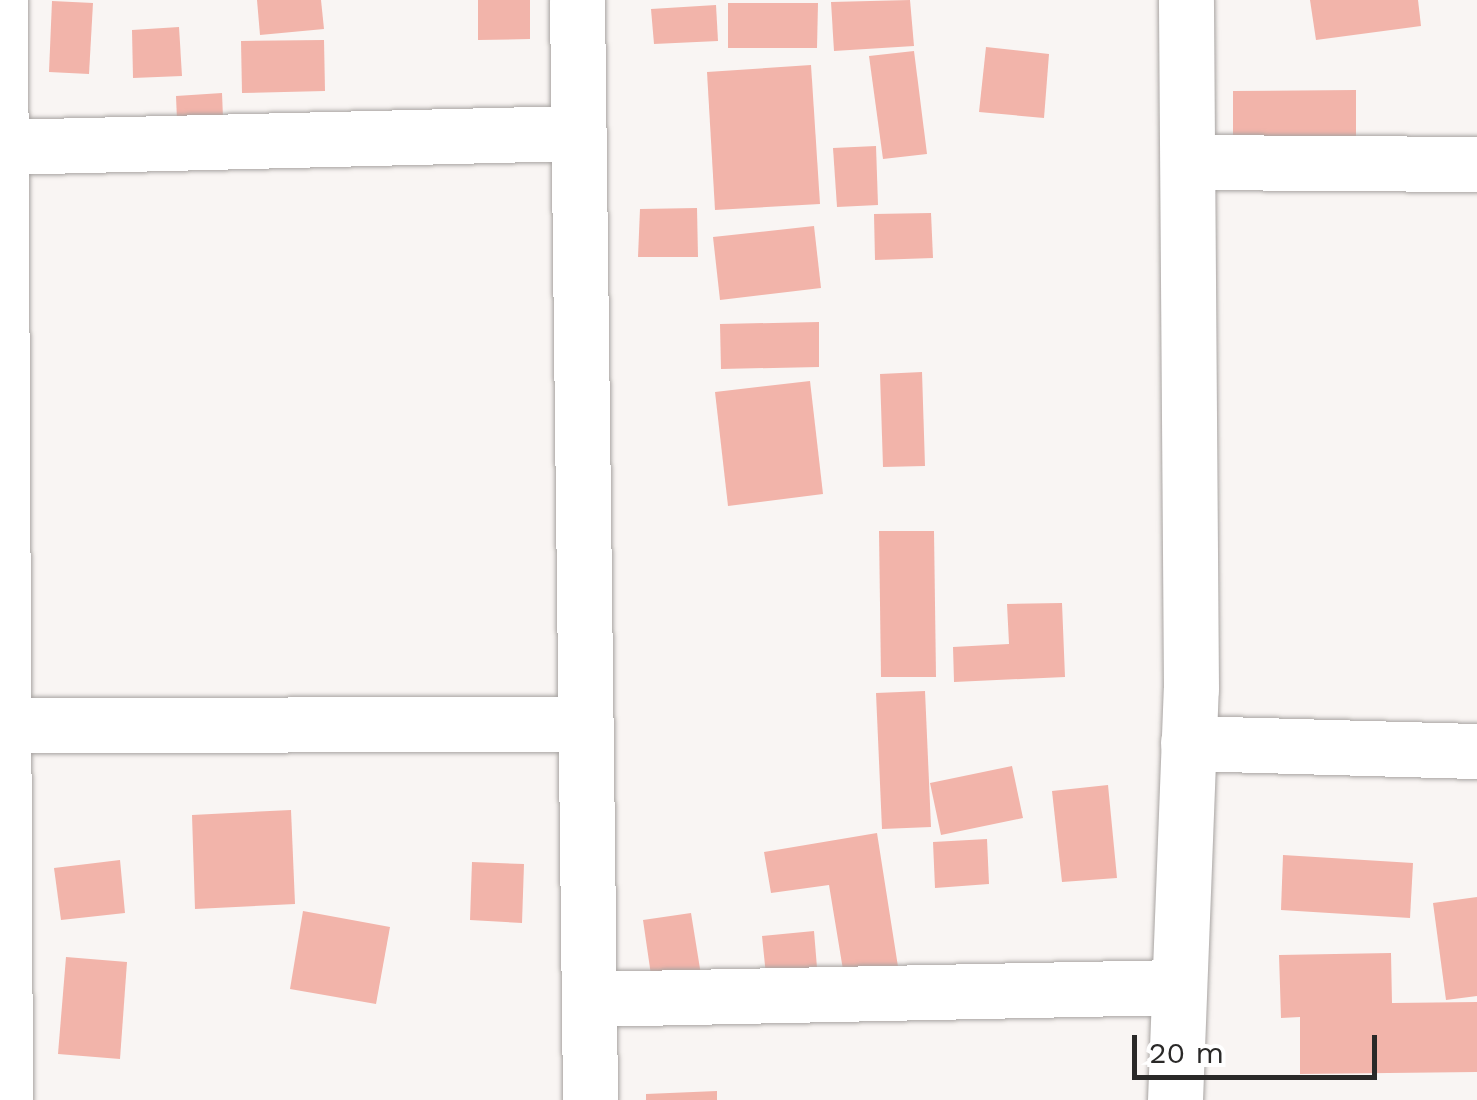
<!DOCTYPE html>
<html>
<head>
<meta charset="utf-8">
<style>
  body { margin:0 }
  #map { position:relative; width:1477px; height:1100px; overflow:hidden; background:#f9f5f3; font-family:"Work Sans",sans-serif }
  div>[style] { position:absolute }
  .building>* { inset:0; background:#f2b4aa }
  .roads { filter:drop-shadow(0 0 2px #a8a4a2) drop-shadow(0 0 2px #a8a4a2) }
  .minor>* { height:55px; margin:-27.5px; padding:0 27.5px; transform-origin:27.5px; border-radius:27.5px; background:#fff }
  span { translate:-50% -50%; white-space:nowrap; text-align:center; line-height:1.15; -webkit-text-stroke:10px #fff; paint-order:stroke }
  .scale { position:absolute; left:1132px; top:1035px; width:245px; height:45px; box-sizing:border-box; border:5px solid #2a2928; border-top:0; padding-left:12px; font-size:30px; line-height:35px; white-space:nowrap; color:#2a2928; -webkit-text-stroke:8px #fff; paint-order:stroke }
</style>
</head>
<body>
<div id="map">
  <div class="building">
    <div style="clip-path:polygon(257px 0,321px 0,324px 29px,260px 35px)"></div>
    <div style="clip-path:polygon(478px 0,530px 0,530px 39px,478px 40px)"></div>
    <div style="clip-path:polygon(910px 0,914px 46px,834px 51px,831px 2px)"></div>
    <div style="clip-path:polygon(1310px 0,1418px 0,1421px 26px,1316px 40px)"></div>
    <div style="clip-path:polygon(52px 1px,93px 3px,89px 74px,49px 72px)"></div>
    <div style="clip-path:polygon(728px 3px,818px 3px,817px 48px,728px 48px)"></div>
    <div style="clip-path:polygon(716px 5px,718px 41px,654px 44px,651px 9px)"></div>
    <div style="clip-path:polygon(179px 27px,182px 76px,133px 78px,132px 30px)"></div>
    <div style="clip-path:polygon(324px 40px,325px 91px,242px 93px,241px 41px)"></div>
    <div style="clip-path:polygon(986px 47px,1049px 54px,1044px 118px,979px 112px)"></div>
    <div style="clip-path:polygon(914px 51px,927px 154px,883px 159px,869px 56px)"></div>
    <div style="clip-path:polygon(811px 65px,820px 204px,715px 210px,707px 72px)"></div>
    <div style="clip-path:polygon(1356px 90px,1356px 137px,1233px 137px,1233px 91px)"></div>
    <div style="clip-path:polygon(222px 93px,224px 142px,178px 144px,176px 96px)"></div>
    <div style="clip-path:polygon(876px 146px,878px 205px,837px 207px,833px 148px)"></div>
    <div style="clip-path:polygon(697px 208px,698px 257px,638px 257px,640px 209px)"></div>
    <div style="clip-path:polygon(931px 213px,933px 258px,875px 260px,874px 214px)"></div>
    <div style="clip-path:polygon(814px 226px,821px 288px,720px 300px,713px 237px)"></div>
    <div style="clip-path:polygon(819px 322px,819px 367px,721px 369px,720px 324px)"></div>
    <div style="clip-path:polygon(922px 372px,925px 466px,883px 467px,880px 374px)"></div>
    <div style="clip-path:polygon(810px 381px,823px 494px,728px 506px,715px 392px)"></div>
    <div style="clip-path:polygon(879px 531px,934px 531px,936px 677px,881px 677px)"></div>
    <div style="clip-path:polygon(1062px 603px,1065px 677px,954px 682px,953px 647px,1009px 644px,1007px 604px)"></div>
    <div style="clip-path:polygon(925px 691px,931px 827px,882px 829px,876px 693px)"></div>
    <div style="clip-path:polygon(1012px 766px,1023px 818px,941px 835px,930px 783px)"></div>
    <div style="clip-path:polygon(1108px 785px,1117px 878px,1062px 882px,1052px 791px)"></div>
    <div style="clip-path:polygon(291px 810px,295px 904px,195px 909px,192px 815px)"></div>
    <div style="clip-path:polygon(877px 833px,899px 973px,845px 982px,829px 885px,771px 893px,764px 852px)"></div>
    <div style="clip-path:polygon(987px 839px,989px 884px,935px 888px,933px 842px)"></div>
    <div style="clip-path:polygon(1283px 855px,1413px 863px,1410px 918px,1281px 910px)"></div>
    <div style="clip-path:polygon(120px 860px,125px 913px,61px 920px,54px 868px)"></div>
    <div style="clip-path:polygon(472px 862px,524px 864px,522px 923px,470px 920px)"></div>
    <div style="clip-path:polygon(1477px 897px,1477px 996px,1446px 1000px,1433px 903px)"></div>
    <div style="clip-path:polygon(303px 911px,390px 927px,376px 1004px,290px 989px)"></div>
    <div style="clip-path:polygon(691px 913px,701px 975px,652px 982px,643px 920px)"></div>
    <div style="clip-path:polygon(814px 931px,818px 980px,767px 985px,762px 936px)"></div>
    <div style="clip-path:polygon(1391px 953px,1392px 1003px,1477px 1002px,1477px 1072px,1300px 1074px,1300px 1017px,1281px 1018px,1279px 955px)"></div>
    <div style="clip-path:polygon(66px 957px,127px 962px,120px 1059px,58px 1054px)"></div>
    <div style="clip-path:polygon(717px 1091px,717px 1100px,646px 1100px,646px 1094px)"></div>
  </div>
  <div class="roads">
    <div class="minor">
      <div style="left:0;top:0;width:1100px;rotate:89.74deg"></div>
      <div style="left:577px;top:0;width:1100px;rotate:89.32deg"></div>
      <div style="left:3px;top:147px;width:574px;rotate:-1.4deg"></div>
      <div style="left:1190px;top:162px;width:287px;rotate:0.4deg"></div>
      <div style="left:7px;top:725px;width:578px;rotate:-0.1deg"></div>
      <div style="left:1188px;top:743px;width:289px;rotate:1.6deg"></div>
      <div style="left:589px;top:999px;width:587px;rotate:-1.17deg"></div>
      <div style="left:1175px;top:1100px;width:411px;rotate:-87.8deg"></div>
      <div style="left:1191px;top:689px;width:689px;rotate:-90.42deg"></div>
    </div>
  </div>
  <div class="scale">20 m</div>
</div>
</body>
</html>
